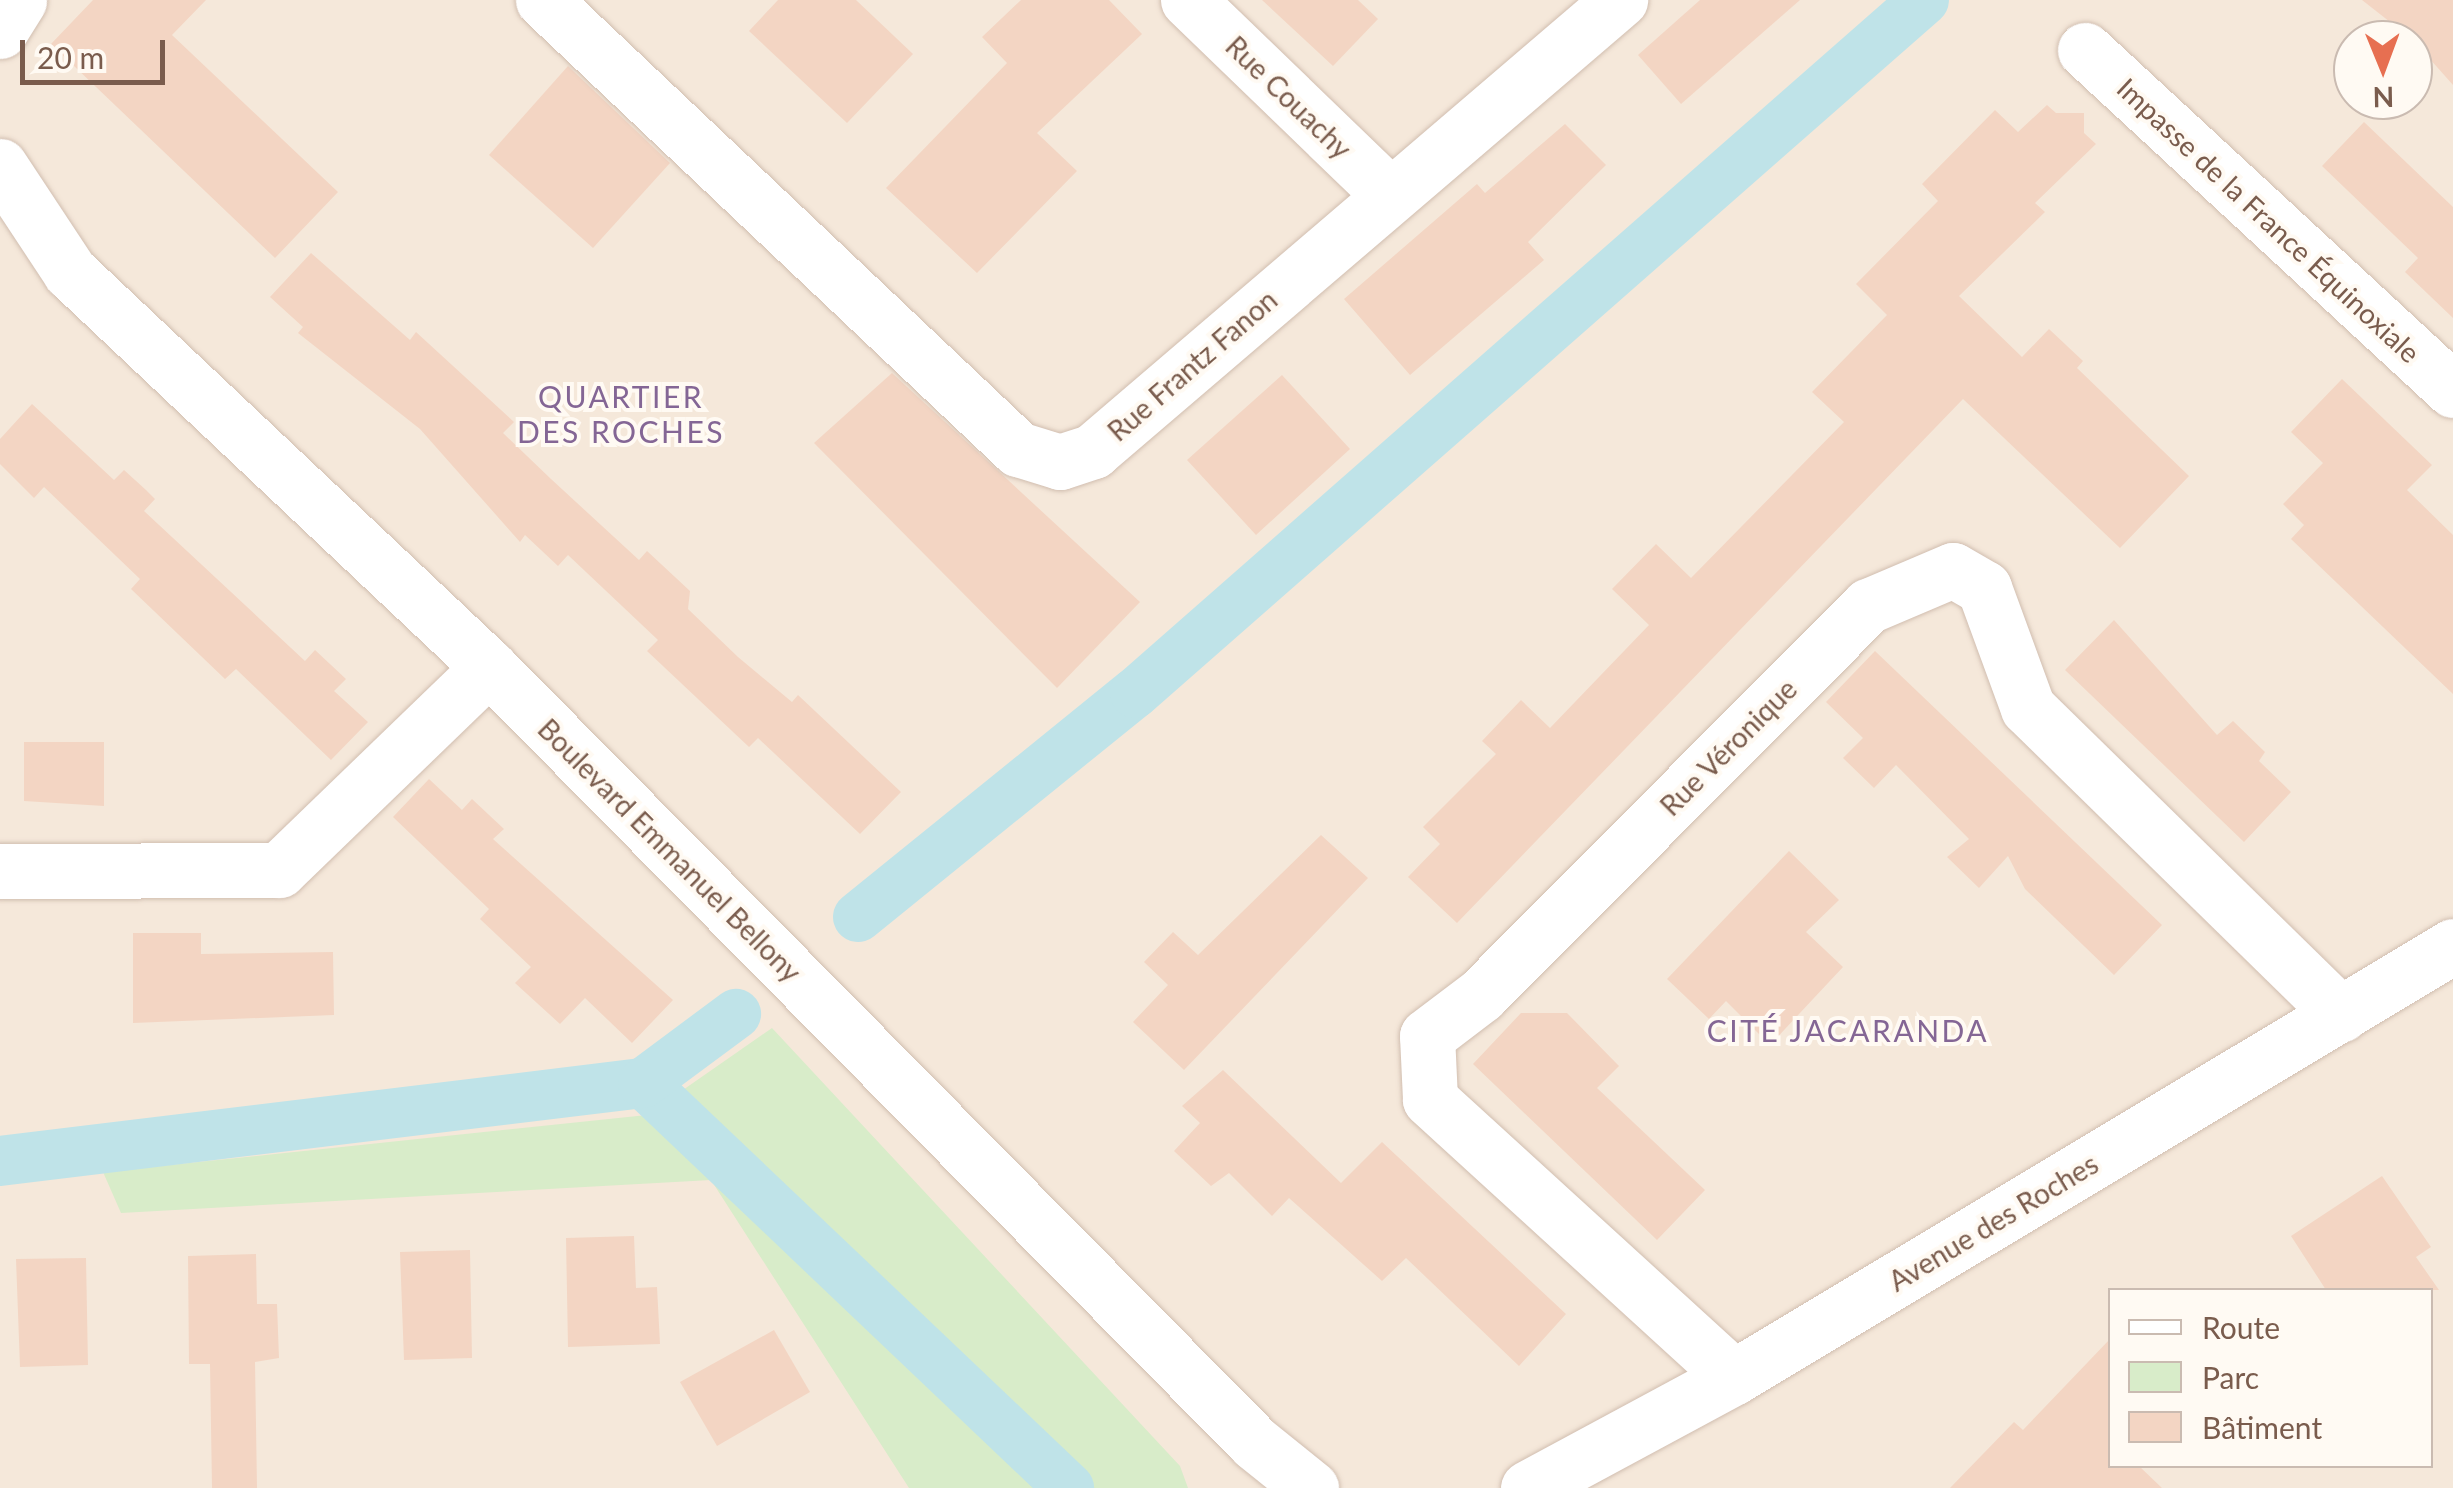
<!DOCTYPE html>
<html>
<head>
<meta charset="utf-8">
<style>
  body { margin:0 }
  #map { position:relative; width:2453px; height:1488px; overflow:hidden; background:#fdf6ec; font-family:Lato,sans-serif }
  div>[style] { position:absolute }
  .residential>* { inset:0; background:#f5e8da }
  .green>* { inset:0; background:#d8ecc9 }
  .canal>* { height:50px; margin:-25px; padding:0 25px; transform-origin:25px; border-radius:25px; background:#bfe3e8 }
  .building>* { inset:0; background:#f3d5c3 }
  .roads { filter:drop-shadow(0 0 2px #d1beb0) drop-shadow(0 0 2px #d1beb0) }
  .minor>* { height:55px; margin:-27.5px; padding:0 27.5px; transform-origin:27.5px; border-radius:27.5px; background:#fff }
  .tertiary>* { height:55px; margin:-27.5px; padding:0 27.5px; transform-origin:27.5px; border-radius:27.5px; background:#fff }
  span { translate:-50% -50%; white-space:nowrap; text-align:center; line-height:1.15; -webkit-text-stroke:8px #fffaf3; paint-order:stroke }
  .street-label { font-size:28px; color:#7a5c4d }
  .neighbourhood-label { font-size:30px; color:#846695; letter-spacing:2.5px }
  .legend { position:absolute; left:2108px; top:1288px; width:325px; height:180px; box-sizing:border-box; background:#fffaf3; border:2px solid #cabbb1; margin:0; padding:12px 18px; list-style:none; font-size:30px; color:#7a5c4d }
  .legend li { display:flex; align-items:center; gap:20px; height:50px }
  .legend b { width:50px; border:2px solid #cabbb1 }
  .north { position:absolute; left:2333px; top:20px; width:100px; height:100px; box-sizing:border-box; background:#fffaf3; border:2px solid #cabbb1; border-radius:50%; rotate:179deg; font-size:28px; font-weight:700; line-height:40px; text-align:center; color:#7a5c4d }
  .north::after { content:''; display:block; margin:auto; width:35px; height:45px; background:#e76f51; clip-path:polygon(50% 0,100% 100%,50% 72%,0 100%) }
  .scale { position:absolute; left:20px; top:40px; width:145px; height:45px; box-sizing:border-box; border:5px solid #7a5c4d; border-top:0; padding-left:12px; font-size:30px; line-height:35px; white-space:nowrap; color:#7a5c4d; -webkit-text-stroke:8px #fffaf3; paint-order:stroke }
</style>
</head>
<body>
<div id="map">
  <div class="residential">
    <div style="clip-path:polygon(evenodd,0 0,2453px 0,2453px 1488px,0 1488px,0 0,2353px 40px,2413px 40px,2413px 100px,2353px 100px,2353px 40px,0 0,2110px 1290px,2430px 1290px,2430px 1466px,2110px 1466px,2110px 1290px)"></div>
  </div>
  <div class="green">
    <div style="clip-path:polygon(772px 1028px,1180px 1466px,1188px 1488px,909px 1488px,711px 1180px,121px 1213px,103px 1172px,647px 1115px)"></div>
  </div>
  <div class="canal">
    <div style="left:858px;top:917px;width:356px;rotate:-39deg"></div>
    <div style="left:1135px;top:693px;width:1050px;rotate:-41.29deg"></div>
    <div style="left:643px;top:1083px;width:588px;rotate:43.55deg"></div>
    <div style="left:0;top:1161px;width:648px;rotate:-6.92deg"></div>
    <div style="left:643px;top:1083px;width:116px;rotate:-36.6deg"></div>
  </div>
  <div class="building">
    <div style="clip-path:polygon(93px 0,206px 0,172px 35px,338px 192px,275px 258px,51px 44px)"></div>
    <div style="clip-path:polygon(778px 0,856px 0,913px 54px,847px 123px,749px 31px)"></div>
    <div style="clip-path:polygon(1021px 0,1109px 0,1142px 34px,1037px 133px,1077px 171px,977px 273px,886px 188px,1007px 63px,982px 37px)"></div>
    <div style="clip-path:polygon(1262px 0,1358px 0,1378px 19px,1333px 66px)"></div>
    <div style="clip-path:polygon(1700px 0,1800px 0,1681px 104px,1638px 55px)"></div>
    <div style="clip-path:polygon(2362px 0,2453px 0,2453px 85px,2413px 40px)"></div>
    <div style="clip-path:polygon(568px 66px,670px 163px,593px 248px,489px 155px)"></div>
    <div style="clip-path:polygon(2047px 105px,2056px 113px,2084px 113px,2084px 133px,2096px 144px,2035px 203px,2045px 212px,1959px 296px,2022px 357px,2049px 329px,2083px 361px,2077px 368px,2189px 476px,2120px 548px,1963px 399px,1457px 923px,1408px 877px,1440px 844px,1423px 827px,1496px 754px,1482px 741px,1521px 700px,1550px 728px,1649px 625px,1612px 589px,1656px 544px,1691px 578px,1844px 422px,1812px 392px,1887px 315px,1856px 284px,1938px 201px,1922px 184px,1995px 110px,2018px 132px)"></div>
    <div style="clip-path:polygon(2364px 122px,2453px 207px,2453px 318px,2405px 272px,2418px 258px,2322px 166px)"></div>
    <div style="clip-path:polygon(1565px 124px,1606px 165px,1528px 242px,1544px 260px,1410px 375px,1344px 299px,1477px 184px,1485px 193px)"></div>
    <div style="clip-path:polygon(311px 253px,410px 340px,416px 332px,514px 422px,503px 433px,551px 479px,639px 560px,647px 551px,690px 591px,688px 609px,738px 657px,792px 702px,798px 695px,901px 792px,860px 834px,758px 738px,749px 747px,647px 651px,658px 640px,568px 555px,558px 566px,525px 535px,520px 542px,420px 429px,298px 333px,303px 327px,270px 297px)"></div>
    <div style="clip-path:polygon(892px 373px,1140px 602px,1057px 688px,814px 443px)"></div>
    <div style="clip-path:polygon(1282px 375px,1350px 449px,1256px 535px,1187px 460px)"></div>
    <div style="clip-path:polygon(2342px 379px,2432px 465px,2407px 490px,2453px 535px,2453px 694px,2291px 539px,2304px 525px,2283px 504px,2323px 463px,2291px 432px)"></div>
    <div style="clip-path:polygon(32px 404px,114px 480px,124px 470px,146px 490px,155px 499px,144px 511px,305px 661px,315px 650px,346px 679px,334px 691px,368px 722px,331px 760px,236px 669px,225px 679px,131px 589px,140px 579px,44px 487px,34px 498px,0 464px,0 439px)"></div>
    <div style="clip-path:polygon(2114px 620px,2217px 735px,2233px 721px,2265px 752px,2259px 761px,2291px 792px,2244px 842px,2065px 670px)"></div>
    <div style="clip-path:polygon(1875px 651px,2162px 925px,2114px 975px,2025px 889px,2008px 856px,1979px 888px,1947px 857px,1969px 839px,1896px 765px,1874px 788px,1843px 758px,1863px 738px,1826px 702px)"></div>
    <div style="clip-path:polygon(24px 742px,104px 742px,104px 806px,24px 801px)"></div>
    <div style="clip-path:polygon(429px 779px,462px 810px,472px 799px,504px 829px,493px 839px,673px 1000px,632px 1043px,585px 998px,560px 1024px,515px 983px,531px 967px,480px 919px,489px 909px,393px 817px)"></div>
    <div style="clip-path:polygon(1321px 835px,1368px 878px,1184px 1070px,1133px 1022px,1168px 985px,1144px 962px,1173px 932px,1198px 955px)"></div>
    <div style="clip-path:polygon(1789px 851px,1839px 900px,1806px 932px,1843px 967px,1770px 1045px,1726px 1001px,1709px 1019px,1667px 979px)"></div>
    <div style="clip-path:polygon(133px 933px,201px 933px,201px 954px,333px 952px,334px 1015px,133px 1023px)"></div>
    <div style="clip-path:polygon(1521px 1013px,1567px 1013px,1619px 1066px,1597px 1088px,1705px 1190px,1657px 1240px,1473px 1064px)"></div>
    <div style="clip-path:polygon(1223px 1070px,1341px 1183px,1382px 1142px,1566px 1314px,1519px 1366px,1406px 1258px,1382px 1281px,1289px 1198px,1272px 1216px,1229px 1173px,1211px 1186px,1174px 1151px,1200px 1123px,1182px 1106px)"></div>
    <div style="clip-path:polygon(2382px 1176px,2431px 1247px,2416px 1257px,2439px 1290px,2326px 1290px,2291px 1236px)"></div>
    <div style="clip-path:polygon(634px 1236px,636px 1288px,657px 1287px,660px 1344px,568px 1347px,566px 1238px)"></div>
    <div style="clip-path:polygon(470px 1250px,472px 1358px,404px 1360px,400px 1252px)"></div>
    <div style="clip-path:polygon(256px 1254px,257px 1304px,277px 1304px,279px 1358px,255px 1362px,257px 1488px,212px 1488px,210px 1364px,189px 1364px,188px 1256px)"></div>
    <div style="clip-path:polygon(86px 1258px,88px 1365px,20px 1367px,16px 1259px)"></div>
    <div style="clip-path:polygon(774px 1330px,810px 1392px,717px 1446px,680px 1382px)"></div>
    <div style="clip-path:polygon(2110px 1339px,2110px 1466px,2139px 1466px,2162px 1488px,1950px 1488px,2014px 1422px,2023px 1430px)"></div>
  </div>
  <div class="roads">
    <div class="minor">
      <div style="left:543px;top:0;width:654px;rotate:43.39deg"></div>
      <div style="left:1018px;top:449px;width:44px;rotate:17.2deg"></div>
      <div style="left:1060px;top:462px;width:35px;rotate:-18deg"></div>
      <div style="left:1093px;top:451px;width:694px;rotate:-40.56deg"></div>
      <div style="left:1188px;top:0;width:279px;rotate:44deg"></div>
      <div style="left:2085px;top:50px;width:501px;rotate:42.74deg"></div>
      <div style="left:0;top:871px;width:279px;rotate:-0.2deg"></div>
      <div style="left:279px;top:870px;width:292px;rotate:-44deg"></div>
      <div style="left:1734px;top:1377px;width:412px;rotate:-137.6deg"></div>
      <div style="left:1430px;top:1099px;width:63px;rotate:-92.7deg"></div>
      <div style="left:1427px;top:1036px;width:68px;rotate:-37.2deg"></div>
      <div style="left:1481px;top:995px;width:549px;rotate:-45.15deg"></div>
      <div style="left:1868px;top:606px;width:92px;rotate:-23deg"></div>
      <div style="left:1953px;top:570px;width:36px;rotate:30deg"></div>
      <div style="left:1984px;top:588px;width:128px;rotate:69.9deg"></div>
      <div style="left:2028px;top:708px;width:438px;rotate:44.4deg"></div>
    </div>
    <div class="tertiary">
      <div style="left:0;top:31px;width:36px;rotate:-58deg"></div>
      <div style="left:0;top:166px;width:127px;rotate:56.6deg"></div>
      <div style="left:70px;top:272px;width:576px;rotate:43.31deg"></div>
      <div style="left:489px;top:667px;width:1090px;rotate:45.37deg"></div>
      <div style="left:1255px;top:1443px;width:72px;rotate:38.8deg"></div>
      <div style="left:1528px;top:1488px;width:234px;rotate:-28.3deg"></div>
      <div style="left:1734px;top:1377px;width:838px;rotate:-30.94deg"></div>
    </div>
  </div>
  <div class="street-label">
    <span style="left:1289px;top:97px;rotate:44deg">Rue Couachy</span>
    <span style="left:2269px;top:220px;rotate:43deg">Impasse de la France Équinoxiale</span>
    <span style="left:1192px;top:365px;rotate:-41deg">Rue Frantz Fanon</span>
    <span style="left:1728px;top:747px;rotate:-45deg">Rue Véronique</span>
    <span style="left:670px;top:850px;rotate:45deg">Boulevard Emmanuel Bellony</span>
    <span style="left:1993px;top:1222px;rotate:-31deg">Avenue des Roches</span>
  </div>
  <div class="neighbourhood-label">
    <span style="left:621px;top:413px">QUARTIER<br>DES ROCHES</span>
    <span style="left:1848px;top:1030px">CITÉ JACARANDA</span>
  </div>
  <ul class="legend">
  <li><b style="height:12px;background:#fff"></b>Route</li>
  <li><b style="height:28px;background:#d8ecc9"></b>Parc</li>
  <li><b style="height:28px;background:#f3d5c3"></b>Bâtiment</li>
  </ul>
  <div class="north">N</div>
  <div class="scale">20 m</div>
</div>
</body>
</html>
